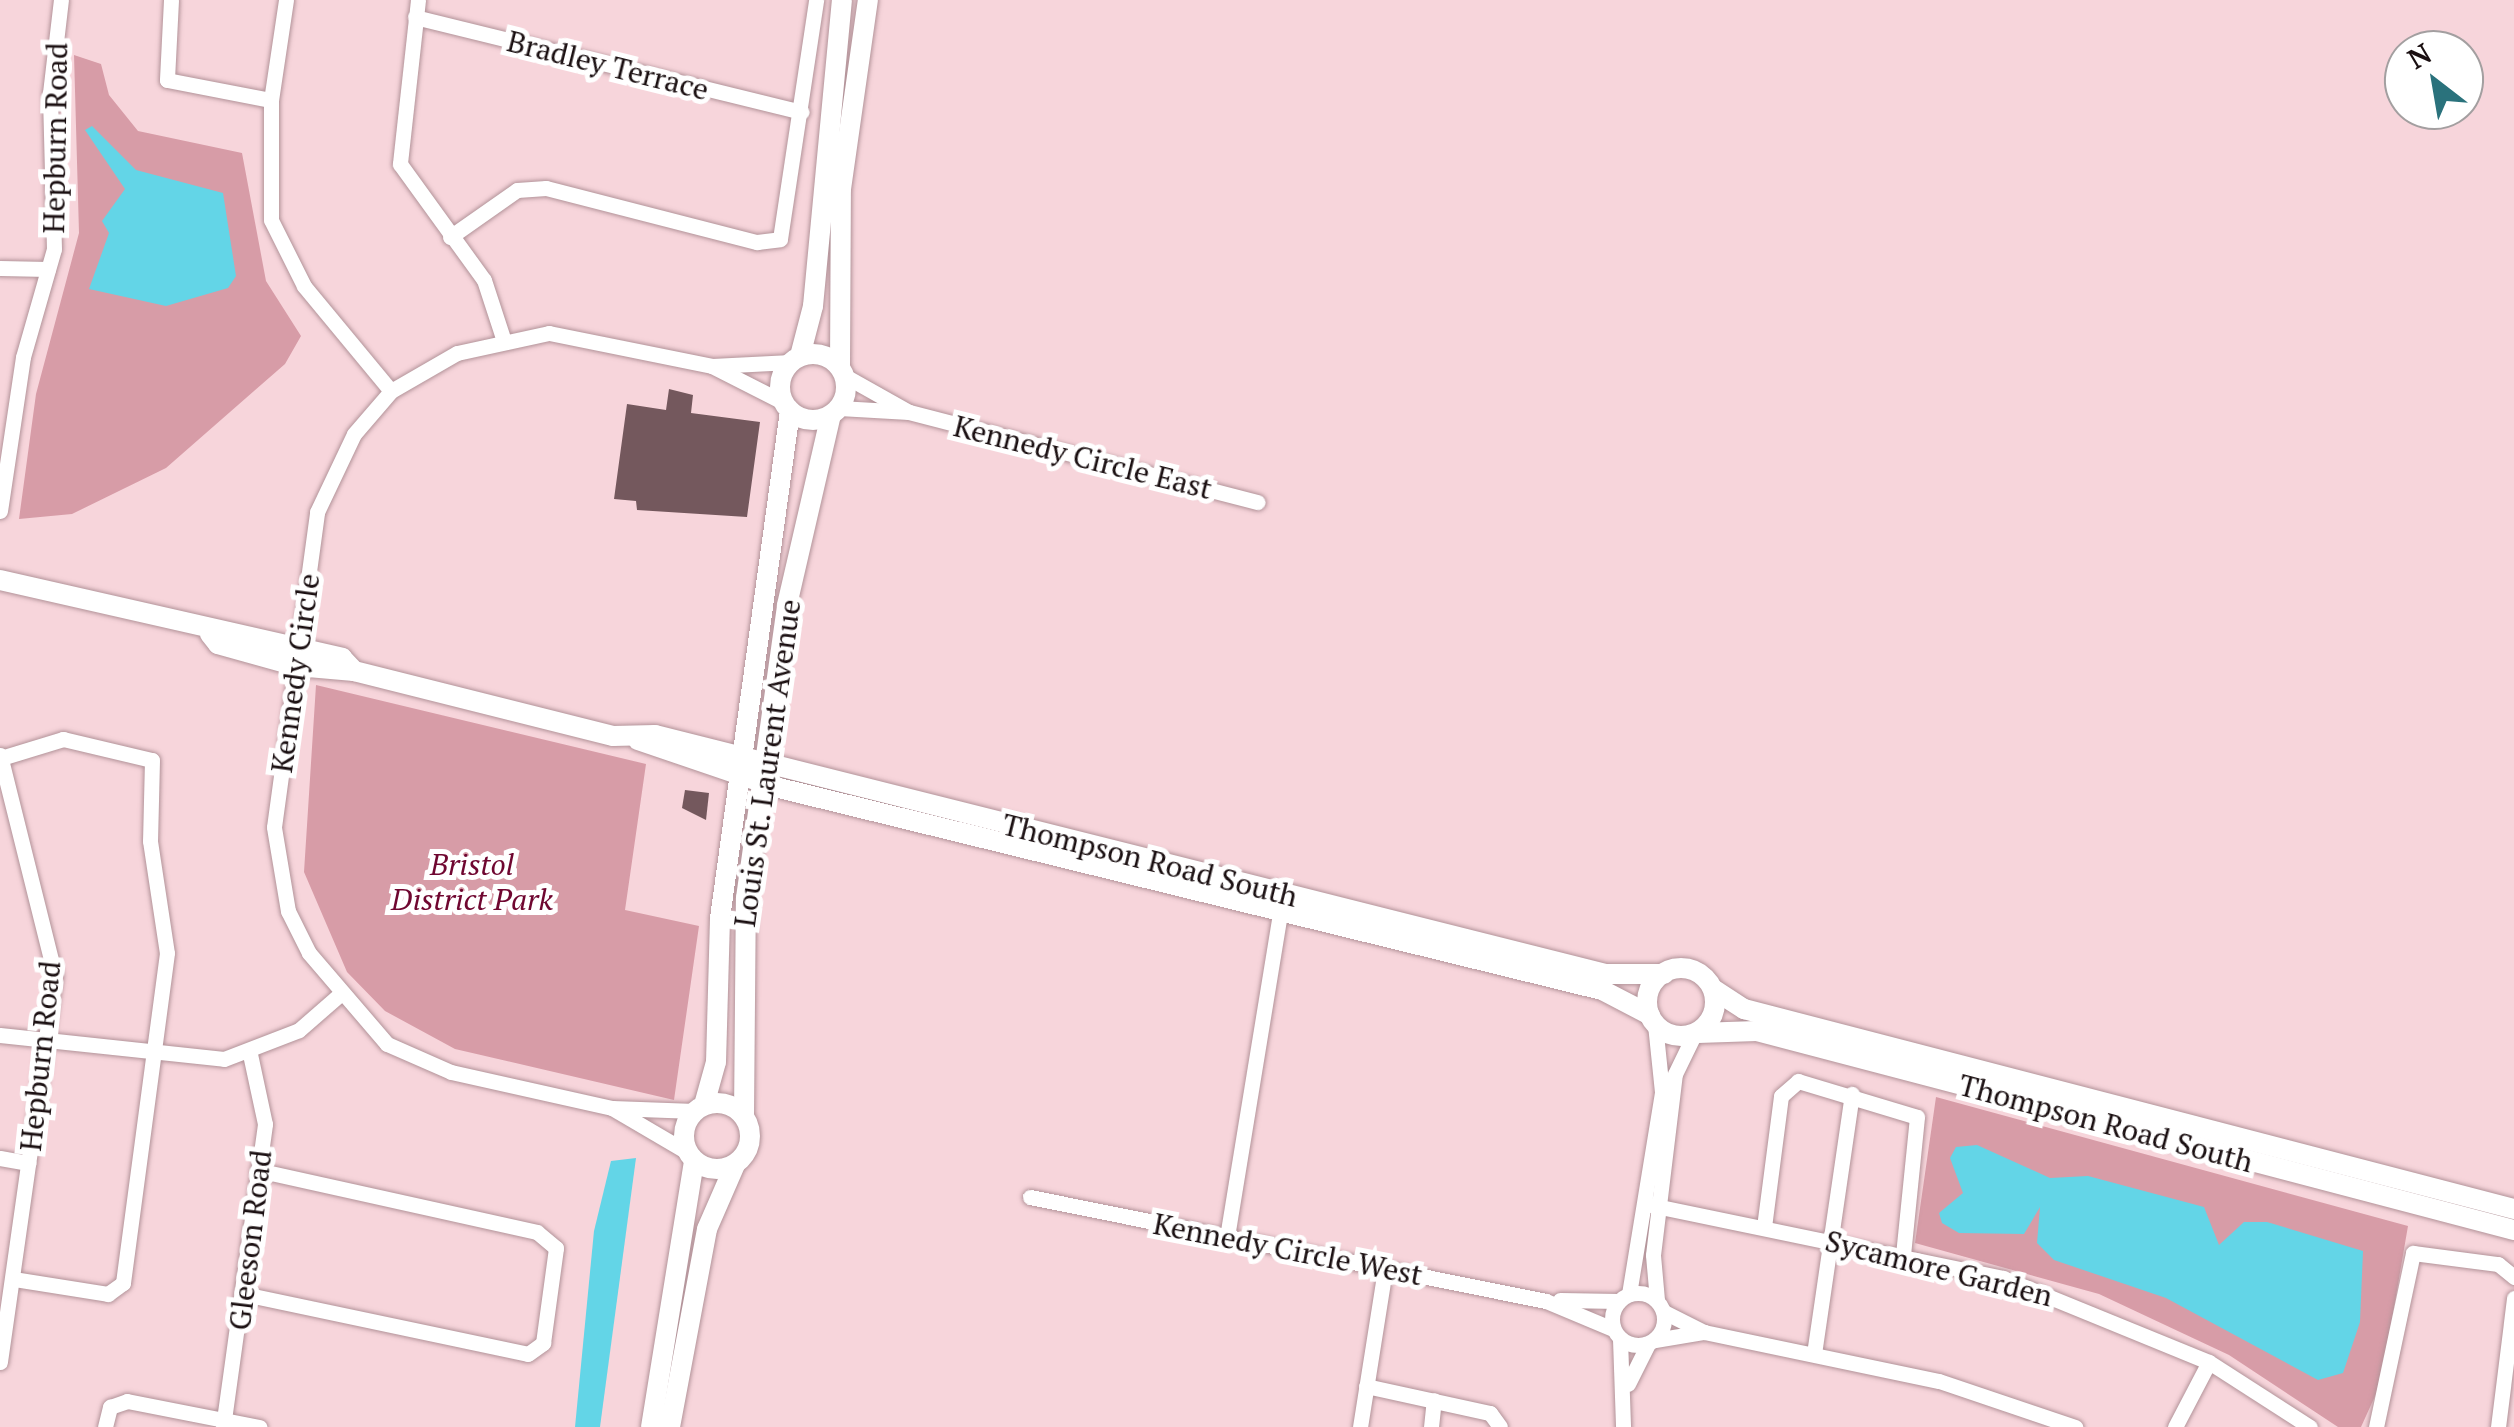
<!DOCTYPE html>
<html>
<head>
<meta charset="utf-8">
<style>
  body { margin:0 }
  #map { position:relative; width:2514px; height:1427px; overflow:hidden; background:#f7d5db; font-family:"PT Serif",serif }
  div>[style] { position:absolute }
  .green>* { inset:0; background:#d79ca7 }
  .water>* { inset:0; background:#63d5e7 }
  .building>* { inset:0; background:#74585d }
  .roads { filter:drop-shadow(0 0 2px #b29399) drop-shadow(0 0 2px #b29399) }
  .minor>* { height:15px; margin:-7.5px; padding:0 7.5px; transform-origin:7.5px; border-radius:7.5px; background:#fff }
  .minor>.ring { margin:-7.5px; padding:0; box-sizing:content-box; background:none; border:15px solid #fff; border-radius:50% }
  .major>* { height:20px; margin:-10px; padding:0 10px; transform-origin:10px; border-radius:10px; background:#fff }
  .major>.ring { margin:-10px; padding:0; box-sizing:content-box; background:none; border:20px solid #fff; border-radius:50% }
  span { translate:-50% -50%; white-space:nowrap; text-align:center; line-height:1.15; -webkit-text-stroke:10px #fff; paint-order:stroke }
  .street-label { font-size:30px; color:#1a0f11 }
  .park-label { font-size:30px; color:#6f0630; font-style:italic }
  .north { position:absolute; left:2384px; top:30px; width:100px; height:100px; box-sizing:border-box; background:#fff; border:2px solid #a39fa0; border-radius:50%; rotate:329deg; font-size:28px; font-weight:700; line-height:40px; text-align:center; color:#1a0f11 }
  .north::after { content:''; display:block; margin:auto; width:35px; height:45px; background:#2a727c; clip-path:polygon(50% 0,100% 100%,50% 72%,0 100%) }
</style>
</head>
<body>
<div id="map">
  <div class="green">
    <div style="clip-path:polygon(74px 55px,101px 64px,109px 95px,138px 131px,242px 153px,266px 281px,301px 336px,285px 364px,166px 468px,72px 514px,19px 519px,36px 394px,79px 233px)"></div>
    <div style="clip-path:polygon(316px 685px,646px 764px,625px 910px,699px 926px,674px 1100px,455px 1049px,385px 1011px,347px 972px,304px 872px)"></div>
    <div style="clip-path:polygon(1936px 1097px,2408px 1226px,2381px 1383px,2361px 1427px,2338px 1427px,2229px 1355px,2099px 1294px,1915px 1243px)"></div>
  </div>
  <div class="water">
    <div style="clip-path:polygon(92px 126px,136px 170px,223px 193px,236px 276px,228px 288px,166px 306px,89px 289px,109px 233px,102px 221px,125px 189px,85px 130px)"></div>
    <div style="clip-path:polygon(1977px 1145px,2050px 1178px,2088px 1176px,2204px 1207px,2219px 1245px,2244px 1222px,2267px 1222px,2363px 1251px,2360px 1322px,2343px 1373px,2318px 1380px,2166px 1298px,2054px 1260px,2037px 1243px,2040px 1207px,2024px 1234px,1959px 1233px,1942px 1223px,1939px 1213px,1963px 1193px,1950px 1158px,1956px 1147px)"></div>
    <div style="clip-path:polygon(636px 1158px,600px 1427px,575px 1427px,594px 1231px,611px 1161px)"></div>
  </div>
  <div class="building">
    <div style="clip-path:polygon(669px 389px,693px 395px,691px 413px,760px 422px,747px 517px,637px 510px,636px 501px,614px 499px,627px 404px,666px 410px)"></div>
    <div style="clip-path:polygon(685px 790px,709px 793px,706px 820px,682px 808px)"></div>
  </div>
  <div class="roads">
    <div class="minor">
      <div style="left:171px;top:0;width:80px;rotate:92.9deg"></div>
      <div style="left:167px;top:80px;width:106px;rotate:10.9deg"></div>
      <div style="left:286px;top:0;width:101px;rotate:98.5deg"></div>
      <div style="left:271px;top:100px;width:120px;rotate:90deg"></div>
      <div style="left:271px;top:220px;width:74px;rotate:63.4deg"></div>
      <div style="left:304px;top:286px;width:136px;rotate:50.4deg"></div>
      <div style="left:418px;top:0;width:165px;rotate:96.3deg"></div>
      <div style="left:400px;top:164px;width:143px;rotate:54.1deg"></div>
      <div style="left:484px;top:280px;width:61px;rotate:71.9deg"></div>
      <div style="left:415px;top:17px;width:398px;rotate:13.8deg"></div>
      <div style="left:450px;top:237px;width:82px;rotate:-35deg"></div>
      <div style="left:517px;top:190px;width:29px;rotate:-4deg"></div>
      <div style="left:546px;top:188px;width:218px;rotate:14.4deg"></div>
      <div style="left:757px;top:242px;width:23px;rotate:-7deg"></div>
      <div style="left:780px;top:239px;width:242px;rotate:-81.4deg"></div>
      <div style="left:0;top:268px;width:48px;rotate:1.2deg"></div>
      <div style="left:712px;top:366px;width:80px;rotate:26.9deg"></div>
      <div style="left:839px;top:408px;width:70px;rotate:3.3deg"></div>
      <div style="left:909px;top:412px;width:73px;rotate:-150.6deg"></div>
      <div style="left:909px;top:412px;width:360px;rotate:14.5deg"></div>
      <div style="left:0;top:511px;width:156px;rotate:-81.5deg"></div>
      <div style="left:23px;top:357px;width:112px;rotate:-74deg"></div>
      <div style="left:54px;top:249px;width:156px;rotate:-91.5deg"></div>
      <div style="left:50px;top:93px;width:94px;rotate:-83.3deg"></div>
      <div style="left:0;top:755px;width:227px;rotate:76deg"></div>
      <div style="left:55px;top:975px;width:391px;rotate:98.1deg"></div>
      <div style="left:1px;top:758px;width:65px;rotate:-17deg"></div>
      <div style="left:63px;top:739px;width:91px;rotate:13.3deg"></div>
      <div style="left:152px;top:760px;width:81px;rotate:91.4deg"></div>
      <div style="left:150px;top:841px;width:113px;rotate:81.4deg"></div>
      <div style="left:167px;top:953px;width:333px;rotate:97.6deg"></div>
      <div style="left:123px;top:1283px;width:19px;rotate:144deg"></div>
      <div style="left:108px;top:1294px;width:95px;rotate:-170.9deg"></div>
      <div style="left:0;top:1035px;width:225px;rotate:6.1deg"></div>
      <div style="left:224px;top:1059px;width:80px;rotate:-21.1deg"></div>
      <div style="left:299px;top:1030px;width:52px;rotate:-41.1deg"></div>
      <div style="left:612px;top:1108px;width:87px;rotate:30.4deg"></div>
      <div style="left:695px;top:1111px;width:83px;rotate:-177.9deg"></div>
      <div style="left:612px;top:1108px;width:165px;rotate:-167.4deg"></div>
      <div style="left:451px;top:1072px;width:70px;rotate:-156.4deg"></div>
      <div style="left:387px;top:1044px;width:120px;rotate:-130.6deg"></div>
      <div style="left:309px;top:953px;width:47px;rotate:-116.6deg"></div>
      <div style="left:288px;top:911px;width:85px;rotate:-99.5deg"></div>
      <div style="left:274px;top:827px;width:318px;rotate:-82.2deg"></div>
      <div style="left:317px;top:512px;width:86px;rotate:-64.6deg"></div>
      <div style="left:354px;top:434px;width:57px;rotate:-49.3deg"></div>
      <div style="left:391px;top:391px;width:76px;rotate:-29.9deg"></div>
      <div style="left:457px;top:353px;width:94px;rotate:-12.3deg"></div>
      <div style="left:549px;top:333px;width:166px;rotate:11.4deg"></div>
      <div style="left:712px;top:366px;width:79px;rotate:-2.9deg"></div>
      <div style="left:0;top:1158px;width:29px;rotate:10deg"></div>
      <div style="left:1030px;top:1197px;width:526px;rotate:11.4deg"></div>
      <div style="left:1546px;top:1301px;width:73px;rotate:22.7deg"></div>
      <div style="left:1646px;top:1204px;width:365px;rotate:11.7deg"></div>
      <div style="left:2003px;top:1278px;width:222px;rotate:22.2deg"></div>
      <div style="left:2209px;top:1362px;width:120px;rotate:32.8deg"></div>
      <div style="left:1764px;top:1227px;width:132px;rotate:-82.6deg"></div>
      <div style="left:1781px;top:1096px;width:23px;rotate:-41deg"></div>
      <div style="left:1798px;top:1081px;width:124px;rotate:16.8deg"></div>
      <div style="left:1917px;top:1117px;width:139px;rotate:95.8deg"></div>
      <div style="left:1227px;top:1237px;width:328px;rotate:-80.7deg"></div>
      <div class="ring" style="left:1612px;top:1293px;width:37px;height:37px"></div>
      <div style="left:244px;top:1294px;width:290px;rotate:11.9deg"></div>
      <div style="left:528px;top:1354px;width:19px;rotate:-36deg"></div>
      <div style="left:543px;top:1343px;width:96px;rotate:-82.2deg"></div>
      <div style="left:556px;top:1248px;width:25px;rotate:-140deg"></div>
      <div style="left:537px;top:1232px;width:286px;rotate:-167.5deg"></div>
      <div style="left:1629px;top:1294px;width:205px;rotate:-80.7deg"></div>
      <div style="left:1662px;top:1092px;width:68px;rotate:-95.9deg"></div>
      <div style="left:1560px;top:1300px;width:59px;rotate:1deg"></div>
      <div style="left:1657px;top:1300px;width:45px;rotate:-95.1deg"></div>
      <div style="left:1653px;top:1255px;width:182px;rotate:-83.1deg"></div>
      <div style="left:1675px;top:1074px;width:41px;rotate:-64.1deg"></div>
      <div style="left:1664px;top:1312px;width:45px;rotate:26.6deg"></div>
      <div style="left:1704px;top:1332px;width:240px;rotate:11.8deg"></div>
      <div style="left:1939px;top:1381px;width:144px;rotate:18.7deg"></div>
      <div style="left:1620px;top:1339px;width:88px;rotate:88deg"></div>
      <div style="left:1655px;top:1340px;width:50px;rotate:-9.3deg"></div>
      <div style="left:1814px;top:1354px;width:263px;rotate:-81.7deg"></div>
      <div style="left:1628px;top:1384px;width:45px;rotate:-63.4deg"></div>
      <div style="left:1366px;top:1386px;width:127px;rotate:12.3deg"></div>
      <div style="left:1490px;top:1413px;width:17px;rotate:54deg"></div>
      <div style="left:105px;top:1427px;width:21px;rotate:-76deg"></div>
      <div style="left:110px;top:1407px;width:18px;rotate:-19deg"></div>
      <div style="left:127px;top:1401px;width:135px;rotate:11.1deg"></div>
      <div style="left:223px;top:1427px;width:306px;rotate:-82.1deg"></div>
      <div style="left:265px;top:1124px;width:72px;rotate:-102.1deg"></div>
      <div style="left:1360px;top:1427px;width:160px;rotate:-81deg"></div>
      <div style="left:1431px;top:1427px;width:27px;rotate:-84deg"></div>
      <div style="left:2175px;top:1427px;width:73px;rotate:-62.4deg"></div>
      <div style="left:2376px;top:1427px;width:178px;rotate:-78deg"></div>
      <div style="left:2413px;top:1253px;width:86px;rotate:7.4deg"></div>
      <div style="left:2498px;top:1264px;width:21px;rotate:39deg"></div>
      <div style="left:2498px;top:1427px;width:130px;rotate:-82.9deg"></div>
    </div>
    <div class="major">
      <div class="ring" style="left:780px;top:354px;width:46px;height:46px"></div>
      <div style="left:800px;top:356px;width:52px;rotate:-75.4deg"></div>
      <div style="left:813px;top:306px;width:307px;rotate:-84.6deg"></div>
      <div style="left:840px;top:367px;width:178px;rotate:-89.7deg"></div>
      <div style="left:841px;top:189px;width:191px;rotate:-81.9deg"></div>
      <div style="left:0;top:580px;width:351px;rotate:12.8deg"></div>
      <div style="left:342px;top:658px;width:18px;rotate:47deg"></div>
      <div style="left:210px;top:634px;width:13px;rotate:51deg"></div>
      <div style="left:218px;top:644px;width:82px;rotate:15.6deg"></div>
      <div style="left:297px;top:666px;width:57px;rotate:5deg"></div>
      <div style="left:354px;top:671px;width:267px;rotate:14.1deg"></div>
      <div style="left:613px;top:736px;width:42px;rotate:-1.4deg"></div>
      <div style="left:655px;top:735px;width:981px;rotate:14.11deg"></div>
      <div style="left:1606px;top:974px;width:58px"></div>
      <div style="left:638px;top:740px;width:149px;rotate:18.8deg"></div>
      <div style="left:779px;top:788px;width:847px;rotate:13.79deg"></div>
      <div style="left:1602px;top:990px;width:54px;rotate:27.5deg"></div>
      <div class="ring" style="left:1647px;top:968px;width:48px;height:48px"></div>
      <div style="left:1713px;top:989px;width:37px;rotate:33deg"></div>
      <div style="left:1744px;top:1009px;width:796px;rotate:14.56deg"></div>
      <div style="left:1698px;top:1033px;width:59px;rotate:-1.9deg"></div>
      <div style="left:1757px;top:1031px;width:783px;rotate:14.73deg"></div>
      <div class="ring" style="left:684px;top:1103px;width:46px;height:46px"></div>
      <div style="left:704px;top:1105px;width:45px;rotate:-74.4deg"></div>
      <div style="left:716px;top:1062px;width:144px;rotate:-88.4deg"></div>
      <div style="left:720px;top:918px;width:512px;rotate:-82.14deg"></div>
      <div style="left:744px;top:1116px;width:218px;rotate:-89.5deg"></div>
      <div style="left:746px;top:898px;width:296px;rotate:-82deg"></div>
      <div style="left:787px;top:605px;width:195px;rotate:-77deg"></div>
      <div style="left:651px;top:1427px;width:269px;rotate:-80.8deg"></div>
      <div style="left:670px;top:1427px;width:201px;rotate:-79.4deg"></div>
      <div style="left:707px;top:1229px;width:70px;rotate:-66.4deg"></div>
    </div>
  </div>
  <div class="street-label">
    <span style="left:608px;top:65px;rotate:14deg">Bradley Terrace</span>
    <span style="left:55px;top:138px;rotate:-89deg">Hepburn Road</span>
    <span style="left:1083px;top:457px;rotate:14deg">Kennedy Circle East</span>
    <span style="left:295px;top:673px;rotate:-82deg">Kennedy Circle</span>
    <span style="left:767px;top:763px;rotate:-82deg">Louis St. Laurent Avenue</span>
    <span style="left:1150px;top:860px;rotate:14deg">Thompson Road South</span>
    <span style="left:40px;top:1056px;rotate:-84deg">Hepburn Road</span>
    <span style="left:2106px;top:1123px;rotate:15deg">Thompson Road South</span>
    <span style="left:250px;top:1240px;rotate:-83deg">Gleeson Road</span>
    <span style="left:1288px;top:1249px;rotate:11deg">Kennedy Circle West</span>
    <span style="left:1939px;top:1268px;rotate:14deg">Sycamore Garden</span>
  </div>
  <div class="park-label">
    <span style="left:472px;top:881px">Bristol<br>District Park</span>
  </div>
  <div class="north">N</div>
</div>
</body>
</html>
